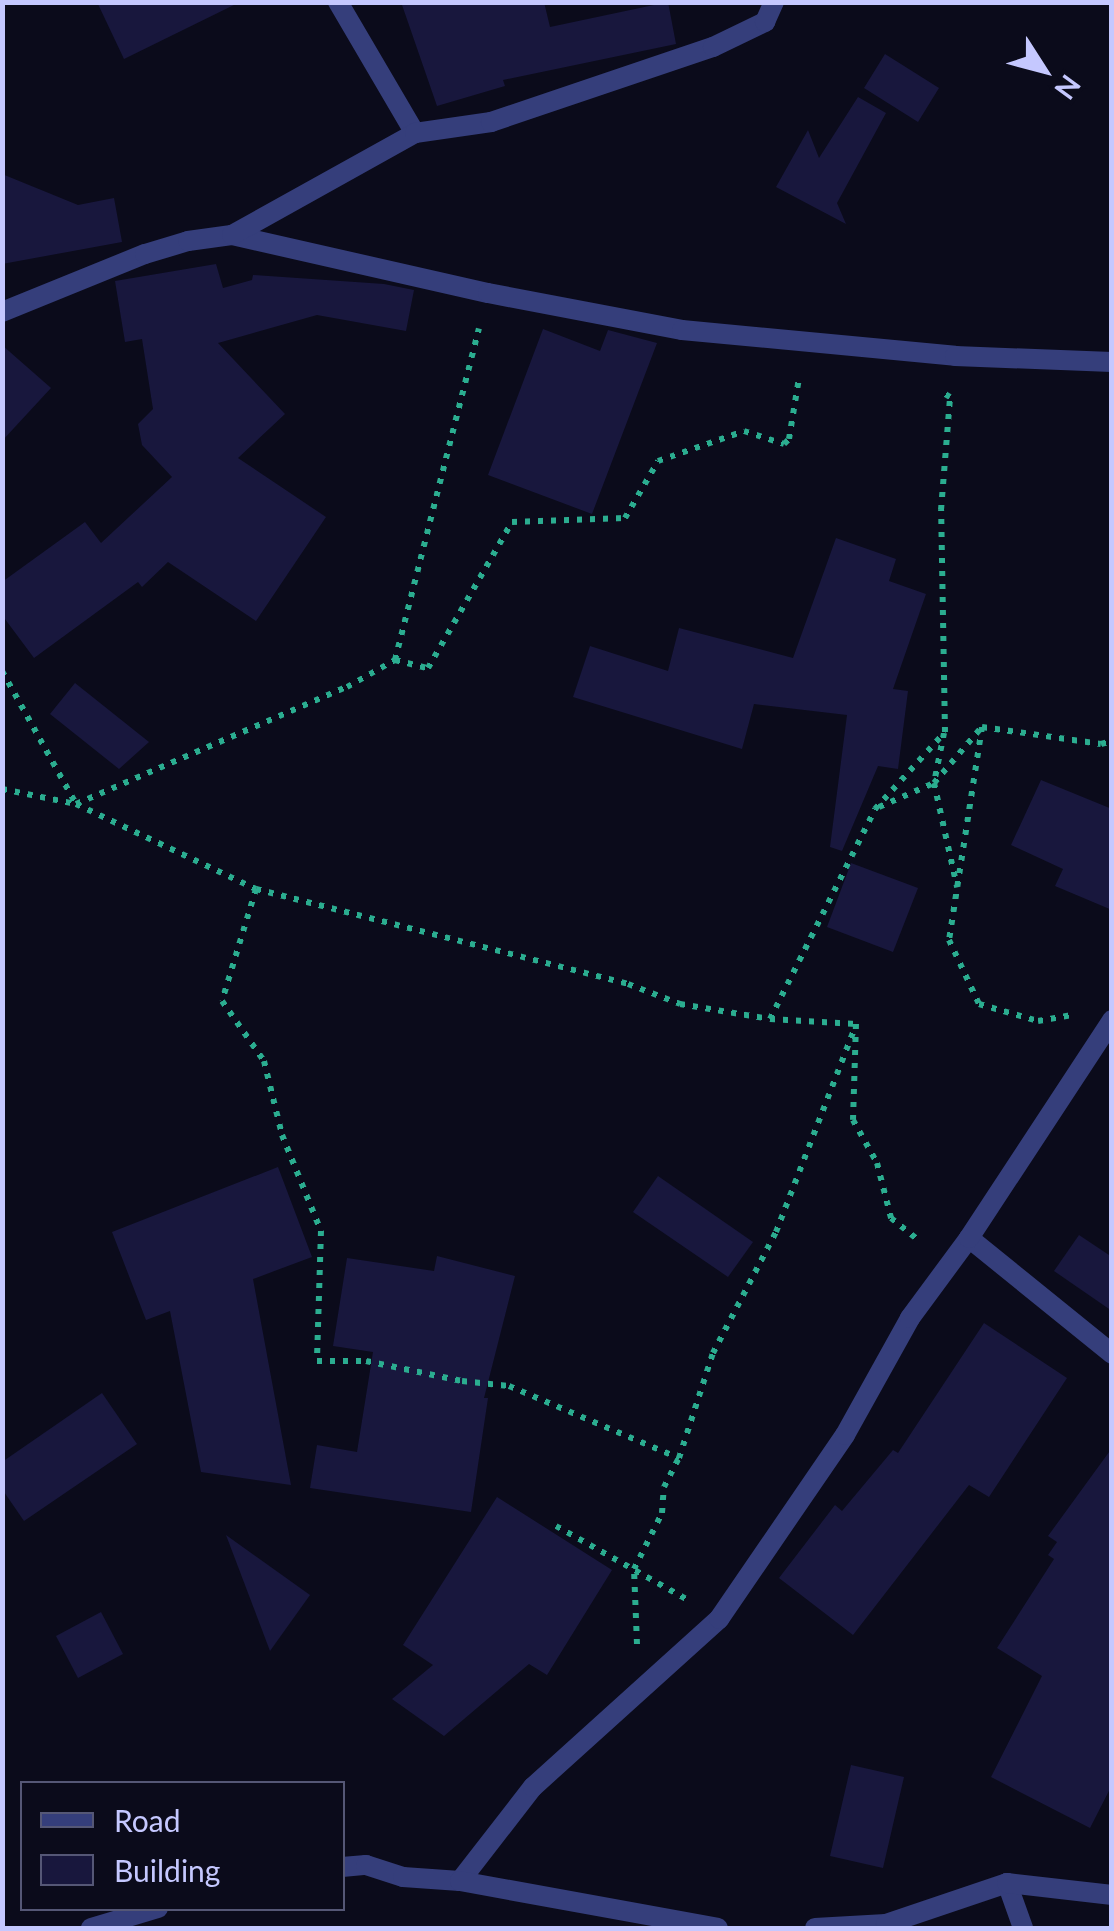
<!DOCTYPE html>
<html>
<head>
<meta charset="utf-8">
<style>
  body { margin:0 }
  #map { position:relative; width:1114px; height:1931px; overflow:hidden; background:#0b0b1b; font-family:Lato,sans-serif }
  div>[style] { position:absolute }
  .building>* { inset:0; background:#18173d }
  .path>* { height:6px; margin-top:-3px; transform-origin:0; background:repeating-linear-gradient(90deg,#2bad90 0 5px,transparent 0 13px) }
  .minor>* { height:20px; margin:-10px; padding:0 10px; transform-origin:10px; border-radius:10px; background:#353e7b }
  span { translate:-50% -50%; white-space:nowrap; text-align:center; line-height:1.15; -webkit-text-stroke:10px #0b0b1b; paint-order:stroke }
  .frame { position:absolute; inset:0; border:5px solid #c5c8ff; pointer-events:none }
  .legend { position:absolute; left:20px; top:1781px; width:325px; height:130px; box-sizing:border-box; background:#0b0b1b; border:2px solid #555776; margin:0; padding:12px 18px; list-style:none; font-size:30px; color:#c5c8ff }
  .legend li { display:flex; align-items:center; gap:20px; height:50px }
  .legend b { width:50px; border:2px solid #555776 }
  .north { position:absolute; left:994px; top:20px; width:100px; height:100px; -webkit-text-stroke:8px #0b0b1b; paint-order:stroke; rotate:126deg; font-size:28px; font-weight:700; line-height:40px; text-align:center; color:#c5c8ff }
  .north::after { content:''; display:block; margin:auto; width:35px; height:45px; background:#c5c8ff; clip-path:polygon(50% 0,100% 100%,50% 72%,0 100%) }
</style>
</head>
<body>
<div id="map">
  <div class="building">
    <div style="clip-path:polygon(97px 2px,240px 2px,124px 59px)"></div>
    <div style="clip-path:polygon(401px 2px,544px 2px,550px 27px,668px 2px,676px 44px,503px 80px,505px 86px,437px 106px)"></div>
    <div style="clip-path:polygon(885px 54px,939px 88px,918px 122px,864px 88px)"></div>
    <div style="clip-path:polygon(858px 97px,886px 113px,837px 203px,846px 224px,776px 187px,808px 130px,819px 158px)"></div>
    <div style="clip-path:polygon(2px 174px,78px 205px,114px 198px,122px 242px,2px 264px)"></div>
    <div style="clip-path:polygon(216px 264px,223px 288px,252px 280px,253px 275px,384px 284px,414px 290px,406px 331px,317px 315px,218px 343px,285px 414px,238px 458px,326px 517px,256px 621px,168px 562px,142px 587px,138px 582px,34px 658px,2px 615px,2px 582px,85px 522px,101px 543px,172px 477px,142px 445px,138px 424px,153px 409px,142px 339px,125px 342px,115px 281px)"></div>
    <div style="clip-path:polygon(543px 329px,600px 351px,608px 330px,657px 343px,592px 514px,488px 475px)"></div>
    <div style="clip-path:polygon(2px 345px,51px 388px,2px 441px)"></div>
    <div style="clip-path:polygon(836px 538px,896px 559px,889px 581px,926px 594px,893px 689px,908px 691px,898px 769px,878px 766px,842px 851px,830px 847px,847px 715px,754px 704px,742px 749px,573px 697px,590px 646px,668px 671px,679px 628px,793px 658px)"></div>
    <div style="clip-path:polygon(75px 683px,149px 742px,119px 769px,50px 714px)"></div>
    <div style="clip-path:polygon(1041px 780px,1112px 809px,1112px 910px,1055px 886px,1063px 869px,1011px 845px)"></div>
    <div style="clip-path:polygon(851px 863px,918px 888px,893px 952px,827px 927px)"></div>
    <div style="clip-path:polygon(278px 1167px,312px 1257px,253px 1279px,291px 1485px,201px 1472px,170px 1311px,146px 1320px,112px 1232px)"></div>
    <div style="clip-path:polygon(658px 1176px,753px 1242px,728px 1277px,633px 1212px)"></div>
    <div style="clip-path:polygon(1079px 1235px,1112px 1257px,1112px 1311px,1054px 1271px)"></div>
    <div style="clip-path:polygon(437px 1256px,515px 1276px,484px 1398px,488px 1398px,471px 1512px,310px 1488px,317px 1445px,357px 1452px,373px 1352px,333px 1346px,347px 1258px,434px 1271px)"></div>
    <div style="clip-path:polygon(984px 1323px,1067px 1378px,989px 1497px,969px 1485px,853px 1635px,779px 1578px,835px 1505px,842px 1511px,893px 1450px,898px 1453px)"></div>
    <div style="clip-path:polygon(102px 1393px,137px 1444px,24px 1521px,2px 1489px,2px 1462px)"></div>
    <div style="clip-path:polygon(1112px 1448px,1112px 1785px,1090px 1828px,991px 1777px,1042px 1676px,997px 1648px,1054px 1559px,1048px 1555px,1057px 1542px,1048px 1536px)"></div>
    <div style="clip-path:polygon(497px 1497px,612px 1570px,547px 1675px,529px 1664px,444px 1736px,392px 1699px,433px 1665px,403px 1645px)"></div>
    <div style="clip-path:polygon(226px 1535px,310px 1595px,270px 1651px)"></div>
    <div style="clip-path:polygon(101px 1612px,123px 1654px,78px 1678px,56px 1636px)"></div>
    <div style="clip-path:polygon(851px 1765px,904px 1777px,883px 1868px,830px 1856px)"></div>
  </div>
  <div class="path">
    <div style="left:395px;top:660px;width:34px;rotate:14deg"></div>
    <div style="left:428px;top:668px;width:168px;rotate:-60.1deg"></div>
    <div style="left:512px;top:522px;width:113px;rotate:-2deg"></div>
    <div style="left:625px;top:518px;width:66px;rotate:-59.9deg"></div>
    <div style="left:658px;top:461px;width:91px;rotate:-19.2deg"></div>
    <div style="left:744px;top:431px;width:42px;rotate:18deg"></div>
    <div style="left:784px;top:444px;width:7px;rotate:-45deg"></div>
    <div style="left:789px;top:439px;width:62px;rotate:-80.7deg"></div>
    <div style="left:2px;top:671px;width:152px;rotate:60.9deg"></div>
    <div style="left:76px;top:804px;width:199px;rotate:25.3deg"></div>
    <div style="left:256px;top:889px;width:384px;rotate:14.3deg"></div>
    <div style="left:628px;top:984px;width:56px;rotate:21deg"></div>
    <div style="left:680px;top:1004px;width:91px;rotate:9.5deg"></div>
    <div style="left:770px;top:1019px;width:86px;rotate:3.3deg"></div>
    <div style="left:856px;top:1024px;width:96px;rotate:91.8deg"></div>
    <div style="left:853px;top:1120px;width:49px;rotate:60.8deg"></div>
    <div style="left:877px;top:1163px;width:57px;rotate:75.7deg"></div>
    <div style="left:891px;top:1218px;width:38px;rotate:39deg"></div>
    <div style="left:982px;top:727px;width:216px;rotate:98.8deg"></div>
    <div style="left:949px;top:940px;width:71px;rotate:64.9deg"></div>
    <div style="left:979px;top:1004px;width:61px;rotate:16.1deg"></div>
    <div style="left:1038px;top:1021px;width:36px;rotate:-10deg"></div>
    <div style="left:982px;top:727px;width:120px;rotate:8.1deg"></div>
    <div style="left:1101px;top:744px;width:11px;rotate:-15deg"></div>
    <div style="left:944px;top:733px;width:51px;rotate:101.3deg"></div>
    <div style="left:934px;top:783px;width:107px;rotate:77.5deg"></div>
    <div style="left:2px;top:789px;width:76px;rotate:11.5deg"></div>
    <div style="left:76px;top:804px;width:295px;rotate:-23.4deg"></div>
    <div style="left:347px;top:687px;width:55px;rotate:-29.4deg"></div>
    <div style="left:395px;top:660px;width:342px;rotate:-75.8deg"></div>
    <div style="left:879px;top:807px;width:60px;rotate:-23.6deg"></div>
    <div style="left:934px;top:783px;width:72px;rotate:-49.5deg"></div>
    <div style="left:256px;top:889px;width:117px;rotate:106.9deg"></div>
    <div style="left:222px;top:1001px;width:73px;rotate:55deg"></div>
    <div style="left:264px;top:1061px;width:76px;rotate:76.3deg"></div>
    <div style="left:282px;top:1135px;width:104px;rotate:67.9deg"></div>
    <div style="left:321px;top:1231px;width:130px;rotate:91.8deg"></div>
    <div style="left:317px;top:1361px;width:49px"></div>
    <div style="left:366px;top:1361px;width:98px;rotate:11.8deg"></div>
    <div style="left:462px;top:1381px;width:47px;rotate:6.1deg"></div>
    <div style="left:509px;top:1386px;width:185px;rotate:23deg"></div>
    <div style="left:770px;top:1019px;width:235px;rotate:-63.4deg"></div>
    <div style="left:875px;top:809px;width:104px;rotate:-47.7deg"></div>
    <div style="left:945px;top:732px;width:222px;rotate:-91deg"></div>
    <div style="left:941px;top:510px;width:113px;rotate:-85.4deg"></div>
    <div style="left:950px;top:397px;width:6px;rotate:-149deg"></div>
    <div style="left:556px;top:1526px;width:151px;rotate:29.3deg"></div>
    <div style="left:637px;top:1644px;width:75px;rotate:-92.3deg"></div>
    <div style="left:634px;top:1569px;width:63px;rotate:-63.4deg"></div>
    <div style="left:662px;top:1513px;width:26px;rotate:-86deg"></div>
    <div style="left:664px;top:1487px;width:33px;rotate:-63deg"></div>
    <div style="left:679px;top:1458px;width:110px;rotate:-72.1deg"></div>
    <div style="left:713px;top:1353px;width:136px;rotate:-62.5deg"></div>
    <div style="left:776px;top:1232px;width:214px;rotate:-68.9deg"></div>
  </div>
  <div class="minor">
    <div style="left:338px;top:2px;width:152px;rotate:59.6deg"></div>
    <div style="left:232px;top:235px;width:262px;rotate:12.8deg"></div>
    <div style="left:488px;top:293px;width:197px;rotate:10.8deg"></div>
    <div style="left:682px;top:330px;width:274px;rotate:5.4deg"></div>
    <div style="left:955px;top:356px;width:157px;rotate:2.2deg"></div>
    <div style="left:2px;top:312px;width:154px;rotate:-22.1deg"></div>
    <div style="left:145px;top:254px;width:45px;rotate:-16.8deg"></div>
    <div style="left:188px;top:241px;width:44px;rotate:-7.8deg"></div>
    <div style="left:232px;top:235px;width:210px;rotate:-29.1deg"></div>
    <div style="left:415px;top:133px;width:77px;rotate:-8.2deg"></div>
    <div style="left:491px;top:122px;width:234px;rotate:-18.7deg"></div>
    <div style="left:713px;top:47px;width:58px;rotate:-25.7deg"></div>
    <div style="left:765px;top:22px;width:22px;rotate:-66deg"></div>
    <div style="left:969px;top:1238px;width:184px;rotate:39deg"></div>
    <div style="left:342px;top:1867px;width:24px;rotate:-5deg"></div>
    <div style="left:366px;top:1865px;width:39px;rotate:18deg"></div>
    <div style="left:403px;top:1877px;width:57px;rotate:4deg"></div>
    <div style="left:460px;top:1881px;width:119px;rotate:-52.2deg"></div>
    <div style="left:533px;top:1787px;width:251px;rotate:-42.1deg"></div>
    <div style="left:719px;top:1619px;width:223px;rotate:-55.6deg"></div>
    <div style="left:845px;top:1435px;width:134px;rotate:-60.9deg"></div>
    <div style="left:910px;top:1318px;width:99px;rotate:-53.6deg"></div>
    <div style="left:969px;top:1238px;width:261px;rotate:-56.7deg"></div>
    <div style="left:460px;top:1881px;width:262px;rotate:10.3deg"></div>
    <div style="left:1007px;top:1883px;width:48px;rotate:70.4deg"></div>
    <div style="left:91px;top:1928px;width:70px;rotate:-16.6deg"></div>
    <div style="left:815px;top:1928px;width:71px;rotate:-3.2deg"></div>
    <div style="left:886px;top:1924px;width:128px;rotate:-18.7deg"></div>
    <div style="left:1007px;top:1883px;width:106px;rotate:6.5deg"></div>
  </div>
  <div class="frame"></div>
  <ul class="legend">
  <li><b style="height:12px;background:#353e7b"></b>Road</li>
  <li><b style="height:28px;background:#18173d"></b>Building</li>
  </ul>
  <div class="north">N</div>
</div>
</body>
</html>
